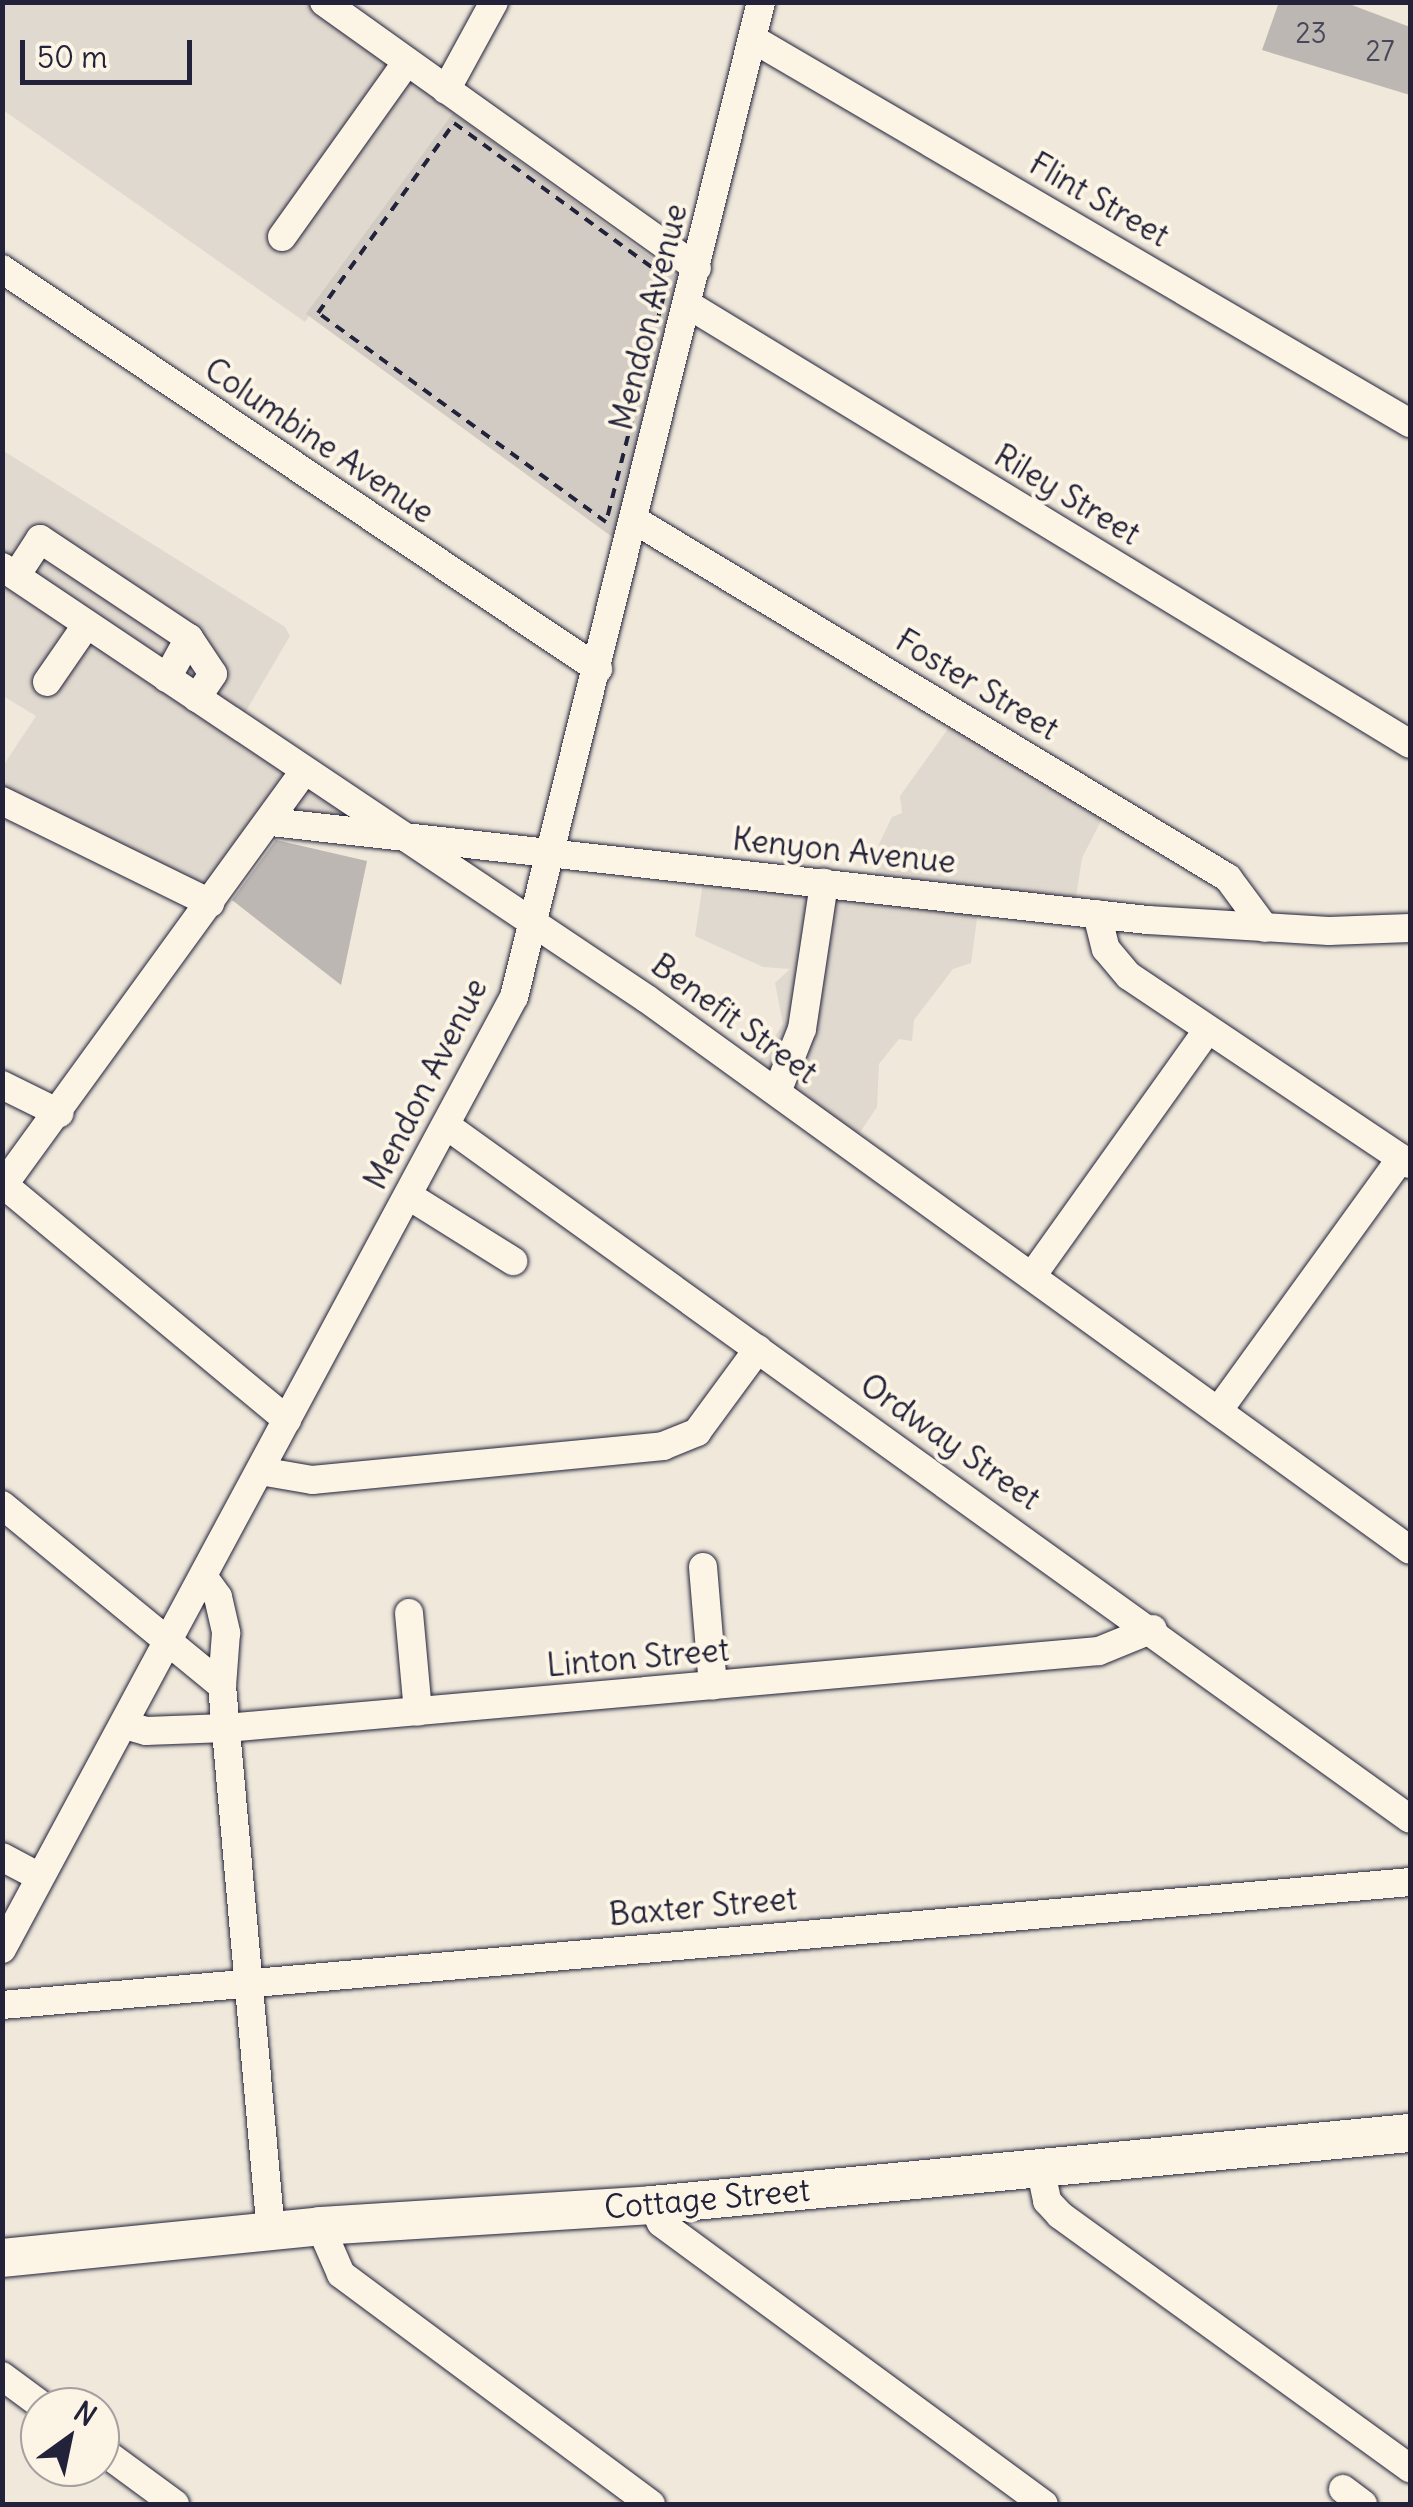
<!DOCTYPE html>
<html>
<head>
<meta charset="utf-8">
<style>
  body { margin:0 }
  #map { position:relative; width:1413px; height:2507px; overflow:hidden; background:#efe8db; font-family:Delius,sans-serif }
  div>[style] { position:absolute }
  .built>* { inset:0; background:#e0d9cf }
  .green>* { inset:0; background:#d1cbc3 }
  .building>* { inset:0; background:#bcb7b3 }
  .path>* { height:4px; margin-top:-2px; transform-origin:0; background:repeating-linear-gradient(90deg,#22223b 0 10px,transparent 0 18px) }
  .roads { filter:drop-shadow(0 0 2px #22223b) drop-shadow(0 0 2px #22223b) }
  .minor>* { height:28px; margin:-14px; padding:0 14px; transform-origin:14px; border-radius:14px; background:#fcf5e5 }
  .major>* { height:38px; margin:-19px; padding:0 19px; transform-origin:19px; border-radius:19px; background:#fcf5e5 }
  span { translate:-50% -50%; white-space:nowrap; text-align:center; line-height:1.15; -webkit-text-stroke:8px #fcf5e5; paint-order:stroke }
  .number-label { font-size:28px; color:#484759 }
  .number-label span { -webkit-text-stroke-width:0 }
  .street-label { font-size:32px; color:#22223b }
  .frame { position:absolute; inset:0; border:5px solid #22223b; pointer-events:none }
  .north { position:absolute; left:20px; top:2387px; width:100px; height:100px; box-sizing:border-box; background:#fcf5e5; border:2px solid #a5a1a1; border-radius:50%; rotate:33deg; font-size:28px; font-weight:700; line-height:40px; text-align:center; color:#22223b }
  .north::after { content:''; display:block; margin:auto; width:35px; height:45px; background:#22223b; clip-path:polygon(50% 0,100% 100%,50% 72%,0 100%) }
  .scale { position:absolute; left:20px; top:40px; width:172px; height:45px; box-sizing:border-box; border:5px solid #22223b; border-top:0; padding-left:12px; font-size:30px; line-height:35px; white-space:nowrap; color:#22223b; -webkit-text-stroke:8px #fcf5e5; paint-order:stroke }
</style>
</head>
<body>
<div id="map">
  <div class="built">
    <div style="clip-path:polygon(3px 2px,318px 3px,462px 103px,305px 322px,3px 110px)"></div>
    <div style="clip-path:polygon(2px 450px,285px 627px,290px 636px,236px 728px,392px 838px,304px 832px,265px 838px,208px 905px,3px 812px,3px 766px,36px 716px,3px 696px)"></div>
    <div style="clip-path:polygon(953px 722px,1105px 813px,1082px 858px,1073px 917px,978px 911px,971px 963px,953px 969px,914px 1020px,912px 1041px,899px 1039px,879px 1064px,877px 1107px,849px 1149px,746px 1081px,783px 1024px,775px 983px,790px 969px,763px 967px,695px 936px,703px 883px,873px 894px,879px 844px,892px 817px,902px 813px,900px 796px)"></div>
  </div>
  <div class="green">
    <div style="clip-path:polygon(453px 113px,678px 277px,615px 539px,306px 314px)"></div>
  </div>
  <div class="building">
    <div style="clip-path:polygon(1279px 2px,1344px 2px,1410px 27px,1410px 95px,1262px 50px)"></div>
    <div style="clip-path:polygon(276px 840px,367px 861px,341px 985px,232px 900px)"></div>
  </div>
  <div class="path">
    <div style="left:454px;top:123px;width:265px;rotate:36.1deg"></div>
    <div style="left:668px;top:279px;width:251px;rotate:104.3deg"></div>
    <div style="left:606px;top:522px;width:356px;rotate:-144deg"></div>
    <div style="left:318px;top:313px;width:234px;rotate:-54.4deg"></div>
  </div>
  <div class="roads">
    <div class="minor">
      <div style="left:324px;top:2px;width:458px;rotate:35.5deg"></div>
      <div style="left:753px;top:39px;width:761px;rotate:30.31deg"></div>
      <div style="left:446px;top:90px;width:100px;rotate:-61.4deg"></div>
      <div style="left:282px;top:237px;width:215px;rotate:-54.5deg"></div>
      <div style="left:2px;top:269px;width:718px;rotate:33.87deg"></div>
      <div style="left:687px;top:304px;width:846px;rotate:31.32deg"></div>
      <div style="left:636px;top:521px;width:691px;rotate:31.09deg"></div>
      <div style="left:1228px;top:878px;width:62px;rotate:53.5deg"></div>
      <div style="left:2px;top:567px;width:776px;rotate:33.81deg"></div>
      <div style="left:647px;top:999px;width:941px;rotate:35.83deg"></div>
      <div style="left:16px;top:576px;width:44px;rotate:-57deg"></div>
      <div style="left:40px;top:539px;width:179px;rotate:33.6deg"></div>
      <div style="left:189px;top:638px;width:46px;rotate:118.8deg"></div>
      <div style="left:189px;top:638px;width:43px;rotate:56.3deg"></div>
      <div style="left:213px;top:674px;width:29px;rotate:124deg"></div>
      <div style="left:47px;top:682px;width:70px;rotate:-55.4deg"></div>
      <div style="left:2px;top:801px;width:232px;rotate:26.1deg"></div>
      <div style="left:271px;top:822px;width:882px;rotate:6.38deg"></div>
      <div style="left:1148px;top:920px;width:181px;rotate:3.5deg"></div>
      <div style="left:1329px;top:931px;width:81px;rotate:-2.1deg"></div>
      <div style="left:1097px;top:914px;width:36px;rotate:76deg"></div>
      <div style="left:1106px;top:949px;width:35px;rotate:50deg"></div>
      <div style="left:1129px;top:976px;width:338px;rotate:33.8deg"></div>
      <div style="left:2px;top:1085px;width:64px;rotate:26.2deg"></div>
      <div style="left:777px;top:1092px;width:68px;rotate:-68.4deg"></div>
      <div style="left:802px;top:1029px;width:148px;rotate:-81.4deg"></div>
      <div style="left:447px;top:1126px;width:1186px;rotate:35.74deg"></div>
      <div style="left:4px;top:1185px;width:368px;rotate:39.7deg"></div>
      <div style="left:2px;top:1187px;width:515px;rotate:-54deg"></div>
      <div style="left:409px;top:1196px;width:123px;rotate:32deg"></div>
      <div style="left:1032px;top:1276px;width:301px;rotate:-54.5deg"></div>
      <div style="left:1218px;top:1411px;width:312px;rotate:-54.1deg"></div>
      <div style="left:260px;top:1471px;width:53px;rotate:9.8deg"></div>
      <div style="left:312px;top:1480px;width:353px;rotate:-5.5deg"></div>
      <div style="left:663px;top:1446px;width:37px;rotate:-22deg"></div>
      <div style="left:697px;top:1432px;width:103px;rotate:-53.7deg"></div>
      <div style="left:2px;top:1505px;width:285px;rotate:39.4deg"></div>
      <div style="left:703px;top:1567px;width:119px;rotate:85.2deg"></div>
      <div style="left:205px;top:1579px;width:22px;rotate:54deg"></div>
      <div style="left:218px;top:1597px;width:37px;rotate:77deg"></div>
      <div style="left:226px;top:1633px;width:53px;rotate:94.3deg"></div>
      <div style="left:222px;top:1686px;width:549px;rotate:84.88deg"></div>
      <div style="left:409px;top:1613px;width:99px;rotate:84.8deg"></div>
      <div style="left:125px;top:1725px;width:22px;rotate:16deg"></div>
      <div style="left:146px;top:1731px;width:80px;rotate:-2.1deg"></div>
      <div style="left:226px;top:1728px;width:876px;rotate:-5.04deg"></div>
      <div style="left:1099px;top:1651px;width:58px;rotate:-22.2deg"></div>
      <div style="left:2px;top:1857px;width:43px;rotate:27.8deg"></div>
      <div style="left:2px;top:1949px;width:1081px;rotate:-61.73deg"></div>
      <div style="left:514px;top:997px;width:1025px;rotate:-76.06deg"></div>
      <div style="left:2px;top:2005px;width:1413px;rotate:-4.99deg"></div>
      <div style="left:1040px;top:2167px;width:35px;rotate:78deg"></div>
      <div style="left:1047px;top:2201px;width:19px;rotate:47deg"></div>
      <div style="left:1060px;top:2215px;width:432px;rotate:35.9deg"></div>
      <div style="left:652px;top:2205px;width:20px;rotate:63deg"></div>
      <div style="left:661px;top:2223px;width:475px;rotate:36.3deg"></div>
      <div style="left:320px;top:2226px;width:52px;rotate:66.4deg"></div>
      <div style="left:341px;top:2274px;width:386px;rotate:36.6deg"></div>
      <div style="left:2px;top:2376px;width:52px;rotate:36.4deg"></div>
      <div style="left:100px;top:2449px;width:93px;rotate:36.3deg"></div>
      <div style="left:1343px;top:2489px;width:25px;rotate:37deg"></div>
    </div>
    <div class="major">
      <div style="left:2px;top:2258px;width:320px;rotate:-5.7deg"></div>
      <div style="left:320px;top:2226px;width:333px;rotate:-3.6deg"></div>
      <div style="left:652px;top:2205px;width:761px;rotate:-5.43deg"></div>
    </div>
  </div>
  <div class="number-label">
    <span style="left:1311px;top:33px">23</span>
    <span style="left:1380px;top:51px">27</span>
  </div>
  <div class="street-label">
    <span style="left:1099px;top:200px;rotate:30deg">Flint Street</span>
    <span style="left:649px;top:317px;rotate:-76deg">Mendon Avenue</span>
    <span style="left:319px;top:441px;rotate:34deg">Columbine Avenue</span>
    <span style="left:1067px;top:495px;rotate:31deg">Riley Street</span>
    <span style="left:977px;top:685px;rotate:31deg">Foster Street</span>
    <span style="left:844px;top:851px;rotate:6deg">Kenyon Avenue</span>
    <span style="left:734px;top:1019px;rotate:36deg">Benefit Street</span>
    <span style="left:426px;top:1084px;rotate:-63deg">Mendon Avenue</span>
    <span style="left:950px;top:1442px;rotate:35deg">Ordway Street</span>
    <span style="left:638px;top:1658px;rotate:-5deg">Linton Street</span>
    <span style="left:703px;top:1907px;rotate:-5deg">Baxter Street</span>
    <span style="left:707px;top:2199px;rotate:-5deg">Cottage Street</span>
  </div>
  <div class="frame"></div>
  <div class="north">N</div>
  <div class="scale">50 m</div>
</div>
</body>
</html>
